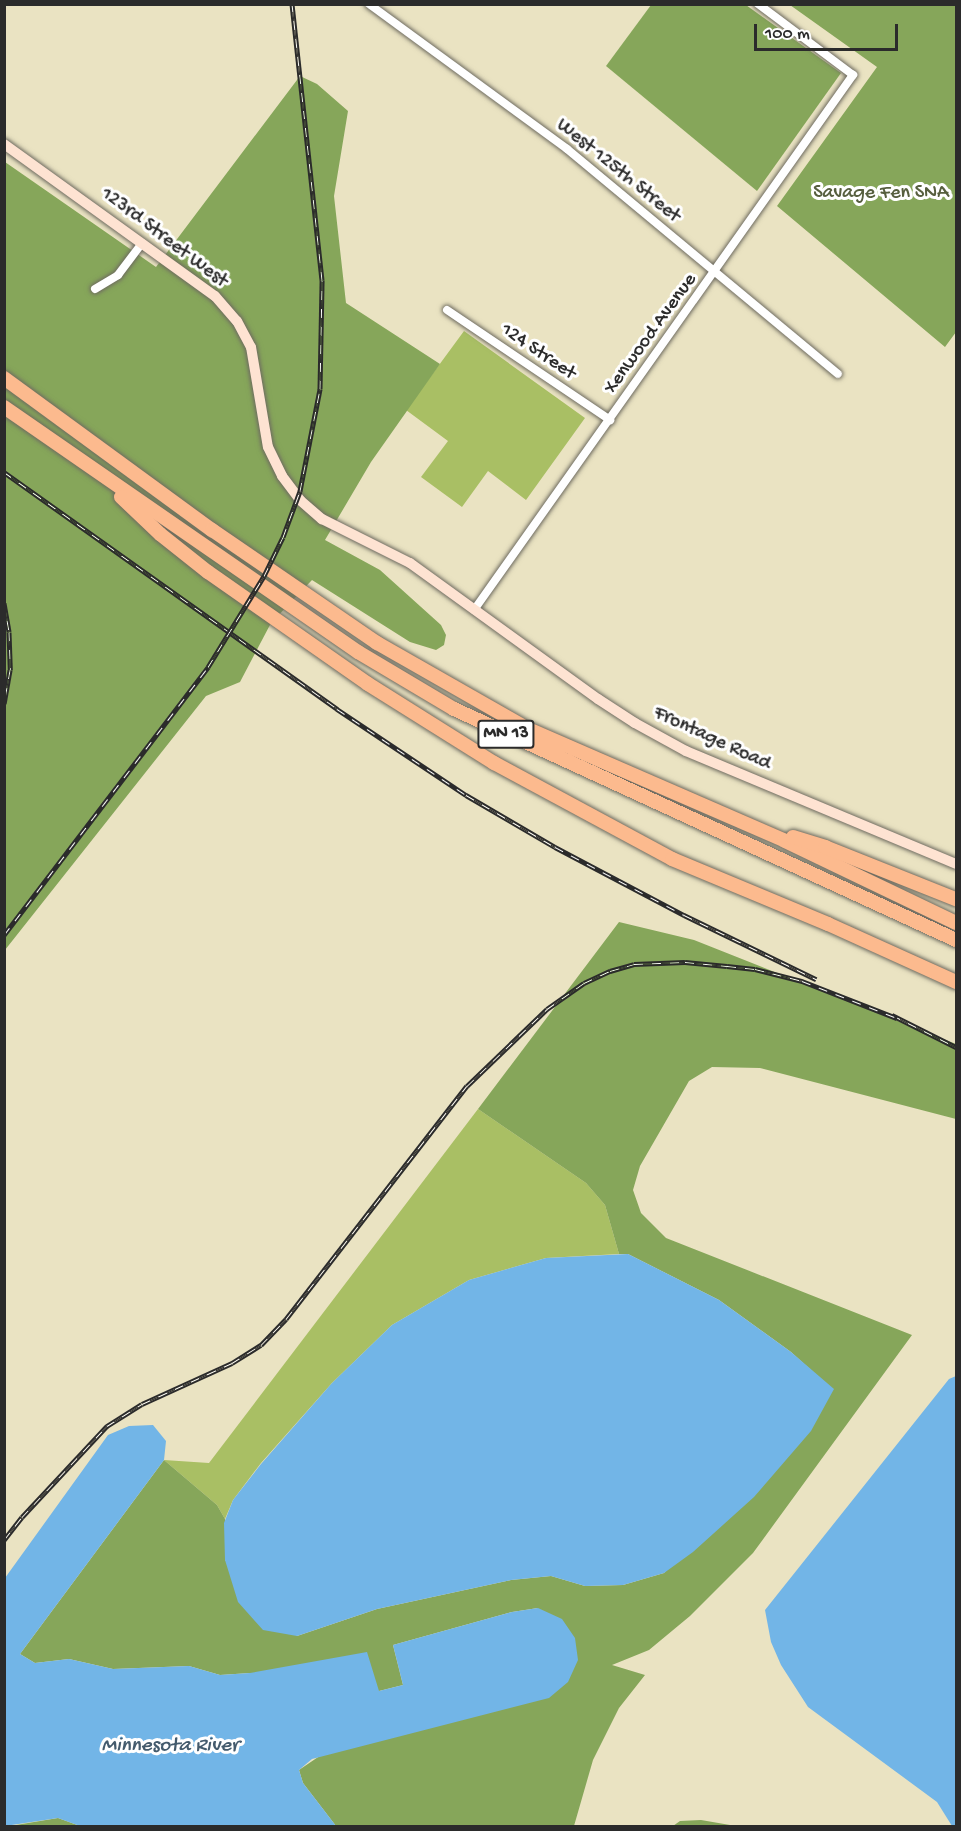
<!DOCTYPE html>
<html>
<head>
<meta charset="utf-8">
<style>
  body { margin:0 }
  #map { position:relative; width:961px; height:1831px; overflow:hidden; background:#eae3c2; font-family:"Gochi Hand",sans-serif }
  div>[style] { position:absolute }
  .green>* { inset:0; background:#a9bf64 }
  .forest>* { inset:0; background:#86a65a }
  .water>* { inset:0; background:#72b5e7 }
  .roads { filter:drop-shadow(0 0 2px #6e6b60) drop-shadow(0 0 2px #6e6b60) }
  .street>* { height:8px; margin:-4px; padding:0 4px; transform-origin:4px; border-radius:4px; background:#fff }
  .secondary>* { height:10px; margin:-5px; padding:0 5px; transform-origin:5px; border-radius:5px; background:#fee3d2 }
  .highway>* { height:14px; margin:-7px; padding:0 7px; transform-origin:7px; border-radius:7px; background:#fcba8e }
  .rail>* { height:5px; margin-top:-2.5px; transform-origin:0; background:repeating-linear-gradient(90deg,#fff 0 9px,#2b2b2b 0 18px); box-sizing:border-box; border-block:2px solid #2b2b2b }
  span { translate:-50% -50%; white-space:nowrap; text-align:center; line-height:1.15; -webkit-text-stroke:6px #fff; paint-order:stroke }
  .shield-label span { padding:2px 4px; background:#fff; border:2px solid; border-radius:4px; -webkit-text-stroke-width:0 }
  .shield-label { font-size:18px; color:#2b2b2b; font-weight:700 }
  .street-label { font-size:20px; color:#2b2b2b }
  .park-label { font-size:20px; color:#575f3f }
  .water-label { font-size:21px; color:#445b6d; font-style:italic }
  .frame { position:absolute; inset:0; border:6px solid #2b2b2b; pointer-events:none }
  .scale { position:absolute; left:754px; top:24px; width:144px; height:27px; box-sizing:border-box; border:3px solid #2b2b2b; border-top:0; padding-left:8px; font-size:18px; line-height:21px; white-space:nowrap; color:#2b2b2b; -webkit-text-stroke:4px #fff; paint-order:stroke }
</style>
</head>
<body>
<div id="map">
  <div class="green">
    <div style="clip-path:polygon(464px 331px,585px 418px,526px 500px,488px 471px,462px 507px,421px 477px,448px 441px,406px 410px)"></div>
    <div style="clip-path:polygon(478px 1109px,586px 1183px,605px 1205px,619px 1254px,546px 1258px,469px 1280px,392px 1325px,332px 1383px,261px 1463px,233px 1500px,225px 1519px,217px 1505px,164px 1460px,209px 1463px)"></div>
  </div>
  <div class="forest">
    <div style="clip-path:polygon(746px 5px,841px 73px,757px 191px,606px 66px,651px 5px)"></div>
    <div style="clip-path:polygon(790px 5px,956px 5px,956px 332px,945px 347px,777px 206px,877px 67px)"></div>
    <div style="clip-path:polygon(300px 76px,317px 84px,348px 111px,334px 196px,346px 303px,440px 364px,371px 462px,325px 540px,380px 570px,441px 625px,446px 635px,444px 645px,436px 650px,410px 642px,312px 580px,271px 623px,240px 682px,206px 696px,5px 950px,5px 162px,156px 267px)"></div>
    <div style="clip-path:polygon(619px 922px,694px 940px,956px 1044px,956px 1119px,760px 1068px,712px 1067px,689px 1081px,640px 1166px,633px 1190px,641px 1213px,666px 1238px,912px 1335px,753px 1553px,690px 1616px,649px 1650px,612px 1665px,645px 1675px,619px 1708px,593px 1760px,574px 1826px,336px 1826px,303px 1783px,299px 1770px,538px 1608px,512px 1612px,393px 1645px,403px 1685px,379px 1691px,250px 1673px,220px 1675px,189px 1666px,113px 1669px,69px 1659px,35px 1663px,20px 1654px,164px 1460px,217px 1505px,225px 1519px,225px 1560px,297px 1636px,377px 1609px,511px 1580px,551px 1576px,585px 1586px,623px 1585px,664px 1573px,833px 1390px,791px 1352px,719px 1300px,628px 1254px,619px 1254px,605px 1205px,586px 1183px,478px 1109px)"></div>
    <div style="clip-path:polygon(58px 1818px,80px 1826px,10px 1826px)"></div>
    <div style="clip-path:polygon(701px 1820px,730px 1825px,731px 1826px,673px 1826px,680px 1821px)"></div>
  </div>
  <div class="water">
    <div style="clip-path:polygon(628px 1254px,719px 1300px,791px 1352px,834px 1389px,811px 1431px,754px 1497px,693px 1552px,664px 1573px,623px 1585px,585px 1586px,551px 1576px,511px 1580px,377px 1609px,297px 1636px,263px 1630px,238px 1602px,225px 1560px,224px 1523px,233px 1500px,261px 1464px,332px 1383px,392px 1325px,469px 1280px,546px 1258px)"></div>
    <div style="clip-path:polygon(956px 1376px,956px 1826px,952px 1826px,937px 1802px,808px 1707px,781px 1665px,771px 1642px,765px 1610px,949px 1379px)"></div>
    <div style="clip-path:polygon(153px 1425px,166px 1441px,164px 1460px,20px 1654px,35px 1663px,69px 1659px,113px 1669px,189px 1666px,220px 1675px,250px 1673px,367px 1652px,379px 1691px,403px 1685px,393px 1645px,512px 1612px,538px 1608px,562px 1619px,575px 1638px,578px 1660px,568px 1682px,549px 1698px,312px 1759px,299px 1770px,303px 1783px,336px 1826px,80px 1826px,58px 1818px,5px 1826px,5px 1578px,108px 1435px,129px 1426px)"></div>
  </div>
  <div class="roads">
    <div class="street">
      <div style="left:369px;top:4px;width:245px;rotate:36.2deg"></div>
      <div style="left:567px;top:149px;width:352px;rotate:39.7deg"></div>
      <div style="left:95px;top:289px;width:27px;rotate:-31deg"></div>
      <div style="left:118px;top:275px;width:40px;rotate:-53deg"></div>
      <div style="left:447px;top:310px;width:197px;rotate:34deg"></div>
      <div style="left:474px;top:610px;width:656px;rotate:-54.69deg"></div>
      <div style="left:853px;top:75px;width:119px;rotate:-143.2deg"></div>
    </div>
    <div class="secondary">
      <div style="left:4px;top:144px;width:260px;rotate:35.8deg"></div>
      <div style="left:215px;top:296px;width:33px;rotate:49deg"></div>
      <div style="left:237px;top:321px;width:30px;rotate:62deg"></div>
      <div style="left:251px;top:347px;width:101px;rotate:80.4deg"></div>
      <div style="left:268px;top:447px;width:32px;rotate:64deg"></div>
      <div style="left:282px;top:476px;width:31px;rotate:53deg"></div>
      <div style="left:301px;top:501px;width:28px;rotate:41deg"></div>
      <div style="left:322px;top:519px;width:98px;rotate:26.6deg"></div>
      <div style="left:410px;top:563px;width:232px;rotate:35.9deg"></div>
      <div style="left:598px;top:699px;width:44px;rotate:33deg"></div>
      <div style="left:635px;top:723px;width:58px;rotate:28.8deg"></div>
      <div style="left:686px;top:751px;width:293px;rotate:22.7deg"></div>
    </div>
    <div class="highway">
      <div style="left:4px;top:378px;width:258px;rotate:36.2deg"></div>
      <div style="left:212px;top:530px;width:200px;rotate:34.4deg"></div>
      <div style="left:377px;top:643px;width:174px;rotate:29.7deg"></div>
      <div style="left:528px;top:729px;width:280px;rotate:23.5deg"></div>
      <div style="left:785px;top:841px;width:190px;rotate:25.6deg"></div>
      <div style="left:4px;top:407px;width:431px;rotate:34.7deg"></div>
      <div style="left:358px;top:652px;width:112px;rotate:30.7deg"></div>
      <div style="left:454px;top:709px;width:553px;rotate:24.71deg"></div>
      <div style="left:121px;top:497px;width:54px;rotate:43.5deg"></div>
      <div style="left:160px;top:534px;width:61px;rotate:38.4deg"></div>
      <div style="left:208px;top:572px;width:195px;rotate:35deg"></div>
      <div style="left:368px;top:684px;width:149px;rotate:32.1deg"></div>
      <div style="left:494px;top:763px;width:202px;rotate:28.3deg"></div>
      <div style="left:672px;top:859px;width:169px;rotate:22.6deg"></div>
      <div style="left:828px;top:924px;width:141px;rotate:24.4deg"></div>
      <div style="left:793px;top:837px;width:34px;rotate:17deg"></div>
      <div style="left:825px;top:847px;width:141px;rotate:21.7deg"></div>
    </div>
  </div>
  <div class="rail">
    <div style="left:4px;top:472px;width:409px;rotate:35.4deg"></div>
    <div style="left:337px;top:709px;width:155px;rotate:33.7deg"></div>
    <div style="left:466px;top:795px;width:103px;rotate:30.3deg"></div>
    <div style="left:555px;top:847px;width:146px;rotate:27.8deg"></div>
    <div style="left:684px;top:915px;width:147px;rotate:25.9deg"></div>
    <div style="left:4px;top:603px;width:29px;rotate:80deg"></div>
    <div style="left:9px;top:632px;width:38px;rotate:88deg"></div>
    <div style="left:10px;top:670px;width:34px;rotate:100deg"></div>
    <div style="left:4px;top:935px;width:337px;rotate:-52.7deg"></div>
    <div style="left:208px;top:667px;width:107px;rotate:-58.4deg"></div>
    <div style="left:264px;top:576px;width:43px;rotate:-64deg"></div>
    <div style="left:283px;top:537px;width:49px;rotate:-69.7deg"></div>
    <div style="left:300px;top:491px;width:104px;rotate:-78.9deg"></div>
    <div style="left:320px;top:389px;width:109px;rotate:-88.9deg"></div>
    <div style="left:322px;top:280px;width:278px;rotate:-96.2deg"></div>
    <div style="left:892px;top:1015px;width:72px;rotate:26.6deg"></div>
    <div style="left:4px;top:1540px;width:29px;rotate:-52deg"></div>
    <div style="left:22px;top:1517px;width:125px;rotate:-47deg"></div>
    <div style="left:107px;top:1426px;width:41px;rotate:-32.2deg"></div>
    <div style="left:142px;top:1404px;width:99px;rotate:-24.5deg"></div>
    <div style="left:232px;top:1363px;width:34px;rotate:-32deg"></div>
    <div style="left:261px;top:1345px;width:36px;rotate:-46deg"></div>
    <div style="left:286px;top:1319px;width:295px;rotate:-52.2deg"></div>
    <div style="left:467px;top:1086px;width:111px;rotate:-43.9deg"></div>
    <div style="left:547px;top:1009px;width:45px;rotate:-35.1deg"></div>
    <div style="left:584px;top:983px;width:29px;rotate:-25deg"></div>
    <div style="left:610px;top:971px;width:25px;rotate:-16deg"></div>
    <div style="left:634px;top:964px;width:51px;rotate:-2.2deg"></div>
    <div style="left:685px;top:962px;width:42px;rotate:5.4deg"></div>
    <div style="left:727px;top:966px;width:28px;rotate:6deg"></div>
    <div style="left:755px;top:969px;width:49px;rotate:14.3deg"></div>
    <div style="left:802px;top:981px;width:102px;rotate:21.3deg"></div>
  </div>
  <div class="shield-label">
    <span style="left:506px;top:734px">MN 13</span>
  </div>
  <div class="street-label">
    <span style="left:618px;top:171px;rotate:39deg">West 125th Street</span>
    <span style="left:164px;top:238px;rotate:37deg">123rd Street West</span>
    <span style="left:651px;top:334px;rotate:-54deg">Xenwood Avenue</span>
    <span style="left:538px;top:352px;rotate:34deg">124 Street</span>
    <span style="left:712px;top:739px;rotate:25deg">Frontage Road</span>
  </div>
  <div class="park-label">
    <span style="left:881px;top:193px">Savage Fen SNA</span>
  </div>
  <div class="water-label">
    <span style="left:170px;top:1747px">Minnesota River</span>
  </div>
  <div class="frame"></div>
  <div class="scale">100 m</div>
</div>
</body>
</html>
